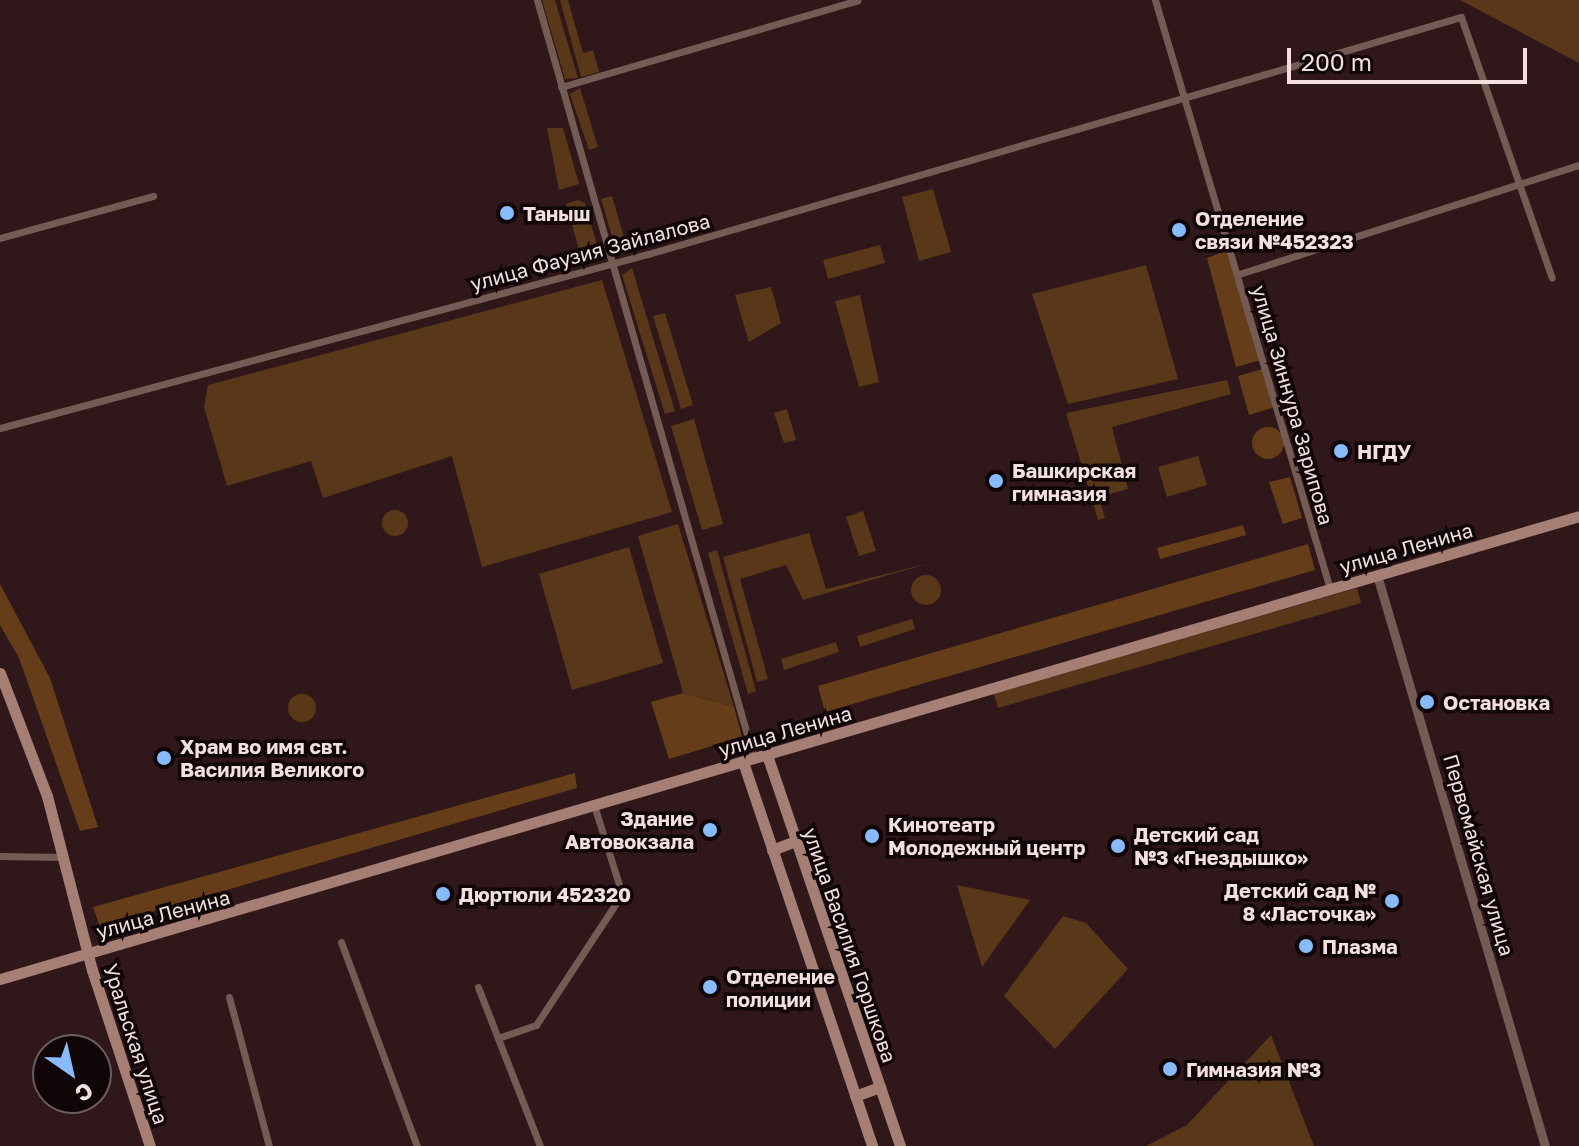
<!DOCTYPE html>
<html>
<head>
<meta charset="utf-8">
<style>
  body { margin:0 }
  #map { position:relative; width:1579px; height:1146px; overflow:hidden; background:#2f171a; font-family:"Golos Text",sans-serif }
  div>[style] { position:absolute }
  .green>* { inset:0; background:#593819 }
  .round { border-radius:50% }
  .forest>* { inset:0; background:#653e19 }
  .minor>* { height:7px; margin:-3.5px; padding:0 3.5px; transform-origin:3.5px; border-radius:3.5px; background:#745c55 }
  .tertiary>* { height:9px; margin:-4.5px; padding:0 4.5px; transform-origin:4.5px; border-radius:4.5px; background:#745c55 }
  .secondary>* { height:11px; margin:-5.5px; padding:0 5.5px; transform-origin:5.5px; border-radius:5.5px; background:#a57f73 }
  .dots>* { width:22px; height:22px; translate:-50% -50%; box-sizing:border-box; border:4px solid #100607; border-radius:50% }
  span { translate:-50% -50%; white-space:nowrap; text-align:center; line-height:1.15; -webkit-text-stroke:7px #100607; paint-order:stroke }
  .poi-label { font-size:20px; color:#f2e0e1; font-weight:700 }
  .left { translate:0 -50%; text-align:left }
  .right { translate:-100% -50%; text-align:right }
  .street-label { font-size:20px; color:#f2e0e1 }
  .north { position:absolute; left:32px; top:1034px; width:80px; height:80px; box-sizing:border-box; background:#100607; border:2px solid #6a5d5e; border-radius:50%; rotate:146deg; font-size:22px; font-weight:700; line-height:32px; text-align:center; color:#f2e0e1 }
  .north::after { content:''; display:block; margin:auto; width:28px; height:36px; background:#87bbfb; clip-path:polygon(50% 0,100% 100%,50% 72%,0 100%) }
  .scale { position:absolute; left:1287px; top:48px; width:240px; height:36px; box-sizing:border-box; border:4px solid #f2e0e1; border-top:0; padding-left:10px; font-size:24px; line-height:28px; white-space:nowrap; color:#f2e0e1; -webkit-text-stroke:6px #100607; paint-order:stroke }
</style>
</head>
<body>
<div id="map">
  <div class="green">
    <div style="clip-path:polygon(542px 0,555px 0,578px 78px,565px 79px)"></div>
    <div style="clip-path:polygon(560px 0,568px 0,583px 53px,593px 50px,599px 72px,581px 77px)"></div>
    <div style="clip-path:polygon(1460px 0,1579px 0,1579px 63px)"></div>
    <div style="clip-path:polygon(580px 88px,598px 147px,589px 150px,570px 94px)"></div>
    <div style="clip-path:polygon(547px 128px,563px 128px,579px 184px,559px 190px)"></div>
    <div style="clip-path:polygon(933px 189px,951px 252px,919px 261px,902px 197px)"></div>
    <div style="clip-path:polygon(612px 196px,627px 247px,616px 250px,601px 199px)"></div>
    <div style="clip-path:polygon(578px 200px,585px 203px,599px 252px,583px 264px,566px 204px)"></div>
    <div style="clip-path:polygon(880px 245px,885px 263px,828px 279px,823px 260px)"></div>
    <div style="clip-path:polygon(1146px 265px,1178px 379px,1068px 404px,1032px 294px)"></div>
    <div style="clip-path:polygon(632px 268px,675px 411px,665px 414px,622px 275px)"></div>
    <div style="clip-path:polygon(602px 280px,672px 512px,482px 567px,452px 456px,323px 498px,311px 461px,227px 486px,204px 407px,208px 385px)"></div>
    <div style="clip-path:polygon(771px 287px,781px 323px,749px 342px,735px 295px)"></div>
    <div style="clip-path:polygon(860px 295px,879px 382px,859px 387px,835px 301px)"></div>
    <div style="clip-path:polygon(665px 313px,693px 405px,681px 409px,653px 316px)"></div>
    <div style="clip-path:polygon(1227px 380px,1231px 394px,1112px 427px,1128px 489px,1099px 497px,1105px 518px,1098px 520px,1066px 413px)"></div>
    <div style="clip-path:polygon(787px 409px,796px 440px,784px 443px,774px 413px)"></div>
    <div style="clip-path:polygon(694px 419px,723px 524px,702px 530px,671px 426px)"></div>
    <div style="clip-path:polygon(1198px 456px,1207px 485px,1167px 497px,1158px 467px)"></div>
    <div class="round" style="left:382px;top:510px;width:26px;height:26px"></div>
    <div style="clip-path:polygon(863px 511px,876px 551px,859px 556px,846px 517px)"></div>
    <div style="clip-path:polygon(678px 524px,734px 707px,683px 693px,638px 536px)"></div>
    <div style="clip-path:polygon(809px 533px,826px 589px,930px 563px,803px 600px,786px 565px,740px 579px,768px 679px,757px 682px,723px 557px)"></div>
    <div style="clip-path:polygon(629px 547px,663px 663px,572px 690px,539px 574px)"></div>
    <div style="clip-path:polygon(717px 550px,756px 691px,748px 694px,708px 553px)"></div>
    <div class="round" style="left:911px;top:575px;width:30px;height:30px"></div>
    <div style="clip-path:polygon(1357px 588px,1361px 603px,998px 708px,994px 694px)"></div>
    <div style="clip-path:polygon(912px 619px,915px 629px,860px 647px,857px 636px)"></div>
    <div style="clip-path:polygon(836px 642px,839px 652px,784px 670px,781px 659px)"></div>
    <div class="round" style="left:288px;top:694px;width:28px;height:28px"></div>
    <div style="clip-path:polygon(957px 885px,1030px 900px,982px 967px)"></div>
    <div style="clip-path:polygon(1063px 916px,1086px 923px,1128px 969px,1055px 1049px,1004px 996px)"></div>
    <div style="clip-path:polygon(1271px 1035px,1314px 1146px,1146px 1146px,1187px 1125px)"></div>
  </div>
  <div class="forest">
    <div style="clip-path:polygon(1226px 251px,1261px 360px,1236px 367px,1207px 258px)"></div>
    <div style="clip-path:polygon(1263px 369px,1275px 407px,1249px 415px,1238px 376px)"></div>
    <div class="round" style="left:1252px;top:427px;width:32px;height:32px"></div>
    <div style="clip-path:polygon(1290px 477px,1302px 518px,1283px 524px,1269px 482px)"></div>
    <div style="clip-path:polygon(1243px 525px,1246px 535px,1160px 559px,1157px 548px)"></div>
    <div style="clip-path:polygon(1308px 544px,1315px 570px,825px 712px,818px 686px)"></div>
    <div style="clip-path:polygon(0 584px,50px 678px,98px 827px,80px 831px,19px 658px,0 625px)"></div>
    <div style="clip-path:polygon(683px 693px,734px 707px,742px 737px,669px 759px,651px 702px)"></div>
    <div style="clip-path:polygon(575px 773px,577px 788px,100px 927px,93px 907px)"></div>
  </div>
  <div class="minor">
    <div style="left:537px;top:0;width:789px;rotate:74.04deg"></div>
    <div style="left:1155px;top:0;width:614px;rotate:73.45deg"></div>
    <div style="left:561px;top:87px;width:309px;rotate:-16.3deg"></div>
    <div style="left:0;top:238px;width:159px;rotate:-15.4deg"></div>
    <div style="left:1239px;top:274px;width:357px;rotate:-17.8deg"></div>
    <div style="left:0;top:428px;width:671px;rotate:-15.03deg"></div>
    <div style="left:648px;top:254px;width:847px;rotate:-16.25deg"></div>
    <div style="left:1461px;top:17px;width:276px;rotate:70.8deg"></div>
    <div style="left:0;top:856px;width:63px;rotate:0.9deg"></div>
    <div style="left:341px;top:942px;width:218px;rotate:69.6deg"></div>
    <div style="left:478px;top:987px;width:171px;rotate:68.7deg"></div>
    <div style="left:229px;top:997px;width:154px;rotate:75deg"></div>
    <div style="left:498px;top:1038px;width:40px;rotate:-18.9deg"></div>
    <div style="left:536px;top:1025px;width:157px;rotate:-56.7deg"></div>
    <div style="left:622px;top:894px;width:93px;rotate:-107.5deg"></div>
  </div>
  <div class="tertiary">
    <div style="left:1377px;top:575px;width:595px;rotate:73.61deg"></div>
  </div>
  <div class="secondary">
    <div style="left:0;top:673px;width:132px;rotate:69.1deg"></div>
    <div style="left:47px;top:796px;width:180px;rotate:75.5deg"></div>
    <div style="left:92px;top:970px;width:185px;rotate:71.8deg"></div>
    <div style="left:767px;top:755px;width:413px;rotate:71.2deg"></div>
    <div style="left:743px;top:762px;width:405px;rotate:71.4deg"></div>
    <div style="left:772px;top:850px;width:26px;rotate:-21deg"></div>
    <div style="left:0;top:979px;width:1645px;rotate:-16.34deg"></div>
    <div style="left:855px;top:1096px;width:27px;rotate:-20deg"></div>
  </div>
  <div class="dots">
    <div style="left:507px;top:213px;background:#87bbfb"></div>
    <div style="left:1179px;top:230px;background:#87bbfb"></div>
    <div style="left:1341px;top:451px;background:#87bbfb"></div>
    <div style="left:996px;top:481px;background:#87bbfb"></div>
    <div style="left:1427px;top:702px;background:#87bbfb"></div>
    <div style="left:164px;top:758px;background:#87bbfb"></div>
    <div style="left:710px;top:830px;background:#87bbfb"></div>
    <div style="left:872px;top:836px;background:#87bbfb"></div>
    <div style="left:1118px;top:846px;background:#87bbfb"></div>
    <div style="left:443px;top:894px;background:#87bbfb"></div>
    <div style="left:1392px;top:901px;background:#87bbfb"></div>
    <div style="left:1306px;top:946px;background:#87bbfb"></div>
    <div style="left:710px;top:987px;background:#87bbfb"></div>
    <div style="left:1170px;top:1069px;background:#87bbfb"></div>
  </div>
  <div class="poi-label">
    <span class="left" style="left:523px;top:213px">Таныш</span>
    <span class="left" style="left:1195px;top:230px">Отделение<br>связи №452323</span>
    <span class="left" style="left:1357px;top:451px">НГДУ</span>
    <span class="left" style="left:1012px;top:482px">Башкирская<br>гимназия</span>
    <span class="left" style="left:1443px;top:702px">Остановка</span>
    <span class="left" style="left:180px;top:758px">Храм во имя свт.<br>Василия Великого</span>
    <span class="right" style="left:694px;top:830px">Здание<br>Автовокзала</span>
    <span class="left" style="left:888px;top:836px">Кинотеатр<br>Молодежный центр</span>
    <span class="left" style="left:1134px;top:846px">Детский сад<br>№3 «Гнездышко»</span>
    <span class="right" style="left:1376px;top:902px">Детский сад №<br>8 «Ласточка»</span>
    <span class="left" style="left:459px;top:894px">Дюртюли 452320</span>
    <span class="left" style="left:1322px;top:946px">Плазма</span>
    <span class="left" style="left:726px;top:988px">Отделение<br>полиции</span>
    <span class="left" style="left:1186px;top:1069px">Гимназия №3</span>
  </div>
  <div class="street-label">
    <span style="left:590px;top:252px;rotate:-15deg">улица Фаузия Зайлалова</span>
    <span style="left:1293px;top:405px;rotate:74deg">улица Зиннура Зарипова</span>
    <span style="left:1406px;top:548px;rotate:-16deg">улица Ленина</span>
    <span style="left:785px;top:731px;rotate:-16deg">улица Ленина</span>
    <span style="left:1479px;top:855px;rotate:74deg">Первомайская улица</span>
    <span style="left:163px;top:914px;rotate:-15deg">улица Ленина</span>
    <span style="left:850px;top:945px;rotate:71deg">улица Василия Горшкова</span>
    <span style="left:136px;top:1044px;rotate:72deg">Уральская улица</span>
  </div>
  <div class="north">С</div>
  <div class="scale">200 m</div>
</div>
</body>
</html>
